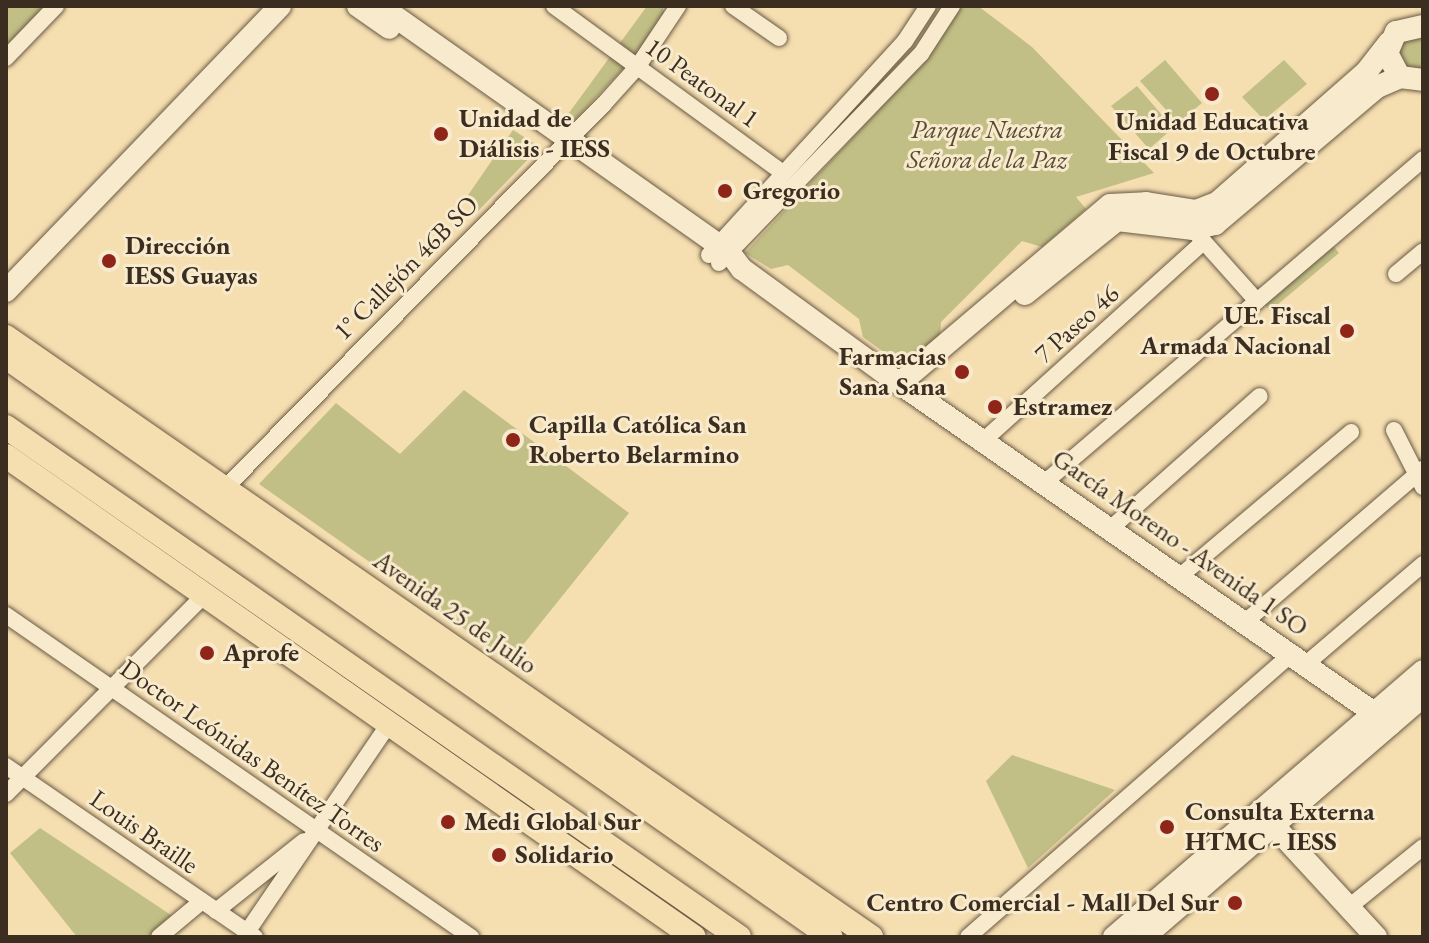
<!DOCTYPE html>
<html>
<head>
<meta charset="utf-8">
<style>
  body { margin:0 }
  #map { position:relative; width:1429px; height:943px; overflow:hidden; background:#f5deb0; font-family:"EB Garamond",serif }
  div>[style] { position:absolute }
  .green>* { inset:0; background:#c2bf86 }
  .roads { filter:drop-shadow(0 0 2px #6a5a45) drop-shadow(0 0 2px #6a5a45) }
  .street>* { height:16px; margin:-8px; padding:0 8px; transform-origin:8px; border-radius:8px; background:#f8eacc }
  .secondary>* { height:22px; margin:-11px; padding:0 11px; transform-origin:11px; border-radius:11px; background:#f8eacc }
  .primary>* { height:24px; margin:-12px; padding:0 12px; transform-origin:12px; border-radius:12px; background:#f5deb0 }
  .dots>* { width:22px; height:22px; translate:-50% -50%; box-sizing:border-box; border:4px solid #f8eacc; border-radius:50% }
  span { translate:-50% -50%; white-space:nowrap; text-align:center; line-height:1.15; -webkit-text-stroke:6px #f8eacc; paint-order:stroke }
  .street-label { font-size:26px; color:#3b2e21 }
  .poi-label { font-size:26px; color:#3b2e21; font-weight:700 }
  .left { translate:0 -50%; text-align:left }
  .right { translate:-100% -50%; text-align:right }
  .park-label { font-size:26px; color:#564b35; font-style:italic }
  .frame { position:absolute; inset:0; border:8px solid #3b2e21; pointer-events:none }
</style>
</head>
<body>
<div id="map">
  <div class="green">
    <div style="clip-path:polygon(6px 6px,44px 6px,6px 47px)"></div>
    <div style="clip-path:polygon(647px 6px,662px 6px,667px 22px,572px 123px,566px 117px)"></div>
    <div style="clip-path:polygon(962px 6px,978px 6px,1032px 47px,1154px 173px,1076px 197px,1086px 209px,1042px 247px,1022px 241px,941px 322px,940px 337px,906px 368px,863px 337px,859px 319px,788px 265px,771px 269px,745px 253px,924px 61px)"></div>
    <div style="clip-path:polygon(1423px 34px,1423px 71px,1406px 70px,1396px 49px,1399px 42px)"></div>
    <div style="clip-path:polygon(1165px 60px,1202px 103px,1178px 123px,1140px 81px)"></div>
    <div style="clip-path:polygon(1284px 60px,1307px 84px,1264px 120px,1242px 97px)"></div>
    <div style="clip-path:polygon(1137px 86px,1173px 128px,1149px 149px,1111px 106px)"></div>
    <div style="clip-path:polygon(513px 130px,540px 147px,478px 211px,464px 201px)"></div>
    <div style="clip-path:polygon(1330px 242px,1339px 253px,1270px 311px,1261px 300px)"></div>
    <div style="clip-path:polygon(464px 390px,629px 513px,510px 661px,259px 484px,336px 403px,400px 454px)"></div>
    <div style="clip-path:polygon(1012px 755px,1115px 790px,1028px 868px,986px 781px)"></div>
    <div style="clip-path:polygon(40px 828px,174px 917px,150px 937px,77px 937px,10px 853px)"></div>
  </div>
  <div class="roads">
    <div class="street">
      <div style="left:554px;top:6px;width:282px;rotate:36.1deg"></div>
      <div style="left:733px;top:6px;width:56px;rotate:34.8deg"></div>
      <div style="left:6px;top:58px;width:72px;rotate:-46.1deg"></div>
      <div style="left:1197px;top:234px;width:90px;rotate:48.2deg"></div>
      <div style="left:709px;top:255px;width:290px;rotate:-47.5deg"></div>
      <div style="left:905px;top:41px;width:42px;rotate:-56.7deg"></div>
      <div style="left:719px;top:263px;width:291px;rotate:-46deg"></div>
      <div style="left:921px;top:54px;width:57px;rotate:-57.1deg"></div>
      <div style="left:1396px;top:274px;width:35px;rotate:-40deg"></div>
      <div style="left:1394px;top:430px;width:64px;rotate:63deg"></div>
      <div style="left:983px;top:441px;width:297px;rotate:-42.1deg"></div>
      <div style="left:1044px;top:483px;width:499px;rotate:-40.5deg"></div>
      <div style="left:226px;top:487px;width:537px;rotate:-45.38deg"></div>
      <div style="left:603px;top:105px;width:52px;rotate:-48.1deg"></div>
      <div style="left:638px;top:66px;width:72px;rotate:-56.3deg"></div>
      <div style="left:1110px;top:529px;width:200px;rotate:-41.6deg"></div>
      <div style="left:1179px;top:577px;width:225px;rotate:-40.1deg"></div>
      <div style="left:6px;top:615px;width:566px;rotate:34.7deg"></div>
      <div style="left:1245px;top:622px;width:235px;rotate:-40.7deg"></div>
      <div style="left:1306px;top:664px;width:154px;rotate:-40.5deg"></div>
      <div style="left:6px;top:766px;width:302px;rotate:34.5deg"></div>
      <div style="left:6px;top:794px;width:278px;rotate:-45.1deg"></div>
      <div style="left:1349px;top:907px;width:95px;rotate:-39deg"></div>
      <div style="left:216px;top:911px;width:112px;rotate:-38.5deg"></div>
      <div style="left:247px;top:932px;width:250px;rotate:-55.7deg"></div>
      <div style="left:159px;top:937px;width:56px;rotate:-39.9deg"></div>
      <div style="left:968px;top:937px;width:429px;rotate:-41.2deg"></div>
    </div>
    <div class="secondary">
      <div style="left:358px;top:6px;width:38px;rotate:35deg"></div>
      <div style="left:380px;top:6px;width:427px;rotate:35.2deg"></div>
      <div style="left:729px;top:252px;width:21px;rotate:53deg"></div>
      <div style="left:742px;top:269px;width:178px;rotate:36.1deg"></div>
      <div style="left:886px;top:374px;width:614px;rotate:34.78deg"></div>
      <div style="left:1423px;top:26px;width:28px;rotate:167deg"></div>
      <div style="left:1396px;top:32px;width:23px;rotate:113deg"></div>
      <div style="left:1387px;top:53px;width:27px;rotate:62deg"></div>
      <div style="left:1400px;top:77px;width:23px;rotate:7deg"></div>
      <div style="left:6px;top:291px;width:395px;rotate:-46.1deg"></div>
      <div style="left:1025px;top:294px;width:118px;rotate:-38.8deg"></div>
      <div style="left:1117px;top:220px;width:77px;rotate:6.8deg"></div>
      <div style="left:1193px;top:229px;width:23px;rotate:-13deg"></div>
      <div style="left:1215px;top:224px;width:212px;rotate:-40.2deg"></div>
      <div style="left:1377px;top:87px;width:25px;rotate:-23deg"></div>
      <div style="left:900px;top:383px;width:275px;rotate:-40.3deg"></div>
      <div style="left:1110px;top:205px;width:36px;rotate:-3deg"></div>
      <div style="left:1146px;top:203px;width:51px;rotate:9.1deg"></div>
      <div style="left:1196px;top:211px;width:22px;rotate:-21deg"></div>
      <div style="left:1217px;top:203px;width:200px;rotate:-41.3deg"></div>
      <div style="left:1367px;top:71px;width:36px;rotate:-52deg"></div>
      <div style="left:1263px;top:814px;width:167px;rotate:47.4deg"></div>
      <div style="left:1114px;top:937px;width:408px;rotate:-40.7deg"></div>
      <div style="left:1144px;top:937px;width:369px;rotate:-40.8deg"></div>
    </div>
    <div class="primary">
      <div style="left:6px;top:337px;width:1053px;rotate:34.75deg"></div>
      <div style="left:6px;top:357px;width:1008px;rotate:35.11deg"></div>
      <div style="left:6px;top:427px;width:893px;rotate:34.83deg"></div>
      <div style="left:6px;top:456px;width:839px;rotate:34.96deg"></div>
    </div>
  </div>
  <div class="dots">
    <div style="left:1212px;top:94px;background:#8f2418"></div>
    <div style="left:441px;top:134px;background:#8f2418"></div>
    <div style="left:725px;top:191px;background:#8f2418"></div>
    <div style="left:109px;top:261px;background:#8f2418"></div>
    <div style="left:1347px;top:331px;background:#8f2418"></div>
    <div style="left:962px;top:372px;background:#8f2418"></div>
    <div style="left:995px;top:407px;background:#8f2418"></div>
    <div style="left:513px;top:440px;background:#8f2418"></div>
    <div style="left:207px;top:653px;background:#8f2418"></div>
    <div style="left:448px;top:822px;background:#8f2418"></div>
    <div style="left:1167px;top:827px;background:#8f2418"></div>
    <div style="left:499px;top:855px;background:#8f2418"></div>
    <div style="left:1235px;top:903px;background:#8f2418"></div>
  </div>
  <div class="street-label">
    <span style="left:702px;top:83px;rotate:36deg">10 Peatonal 1</span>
    <span style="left:406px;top:268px;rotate:-45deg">1° Callejón 46B SO</span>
    <span style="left:1077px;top:324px;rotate:-42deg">7 Paseo 46</span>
    <span style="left:1180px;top:543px;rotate:35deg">García Moreno - Avenida 1 SO</span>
    <span style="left:455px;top:613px;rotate:35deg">Avenida 25 de Julio</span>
    <span style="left:252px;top:756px;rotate:35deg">Doctor Leónidas Benítez Torres</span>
    <span style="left:144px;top:832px;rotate:35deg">Louis Braille</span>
  </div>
  <div class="poi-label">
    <span class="left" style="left:459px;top:134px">Unidad de<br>Diálisis - IESS</span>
    <span style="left:1212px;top:137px">Unidad Educativa<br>Fiscal 9 de Octubre</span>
    <span class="left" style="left:743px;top:191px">Gregorio</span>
    <span class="left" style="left:125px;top:261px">Dirección<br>IESS Guayas</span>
    <span class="right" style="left:1331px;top:331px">UE. Fiscal<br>Armada Nacional</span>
    <span class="right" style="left:946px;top:372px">Farmacias<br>Sana Sana</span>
    <span class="left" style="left:1013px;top:407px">Estramez</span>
    <span class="left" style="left:529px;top:440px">Capilla Católica San<br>Roberto Belarmino</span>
    <span class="left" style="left:223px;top:653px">Aprofe</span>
    <span class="left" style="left:1185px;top:827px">Consulta Externa<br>HTMC - IESS</span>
    <span class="left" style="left:464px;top:822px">Medi Global Sur</span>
    <span class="left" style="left:515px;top:855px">Solidario</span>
    <span class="right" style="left:1219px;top:903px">Centro Comercial - Mall Del Sur</span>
  </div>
  <div class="park-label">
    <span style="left:987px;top:145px">Parque Nuestra<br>Señora de la Paz</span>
  </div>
  <div class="frame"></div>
</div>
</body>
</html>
